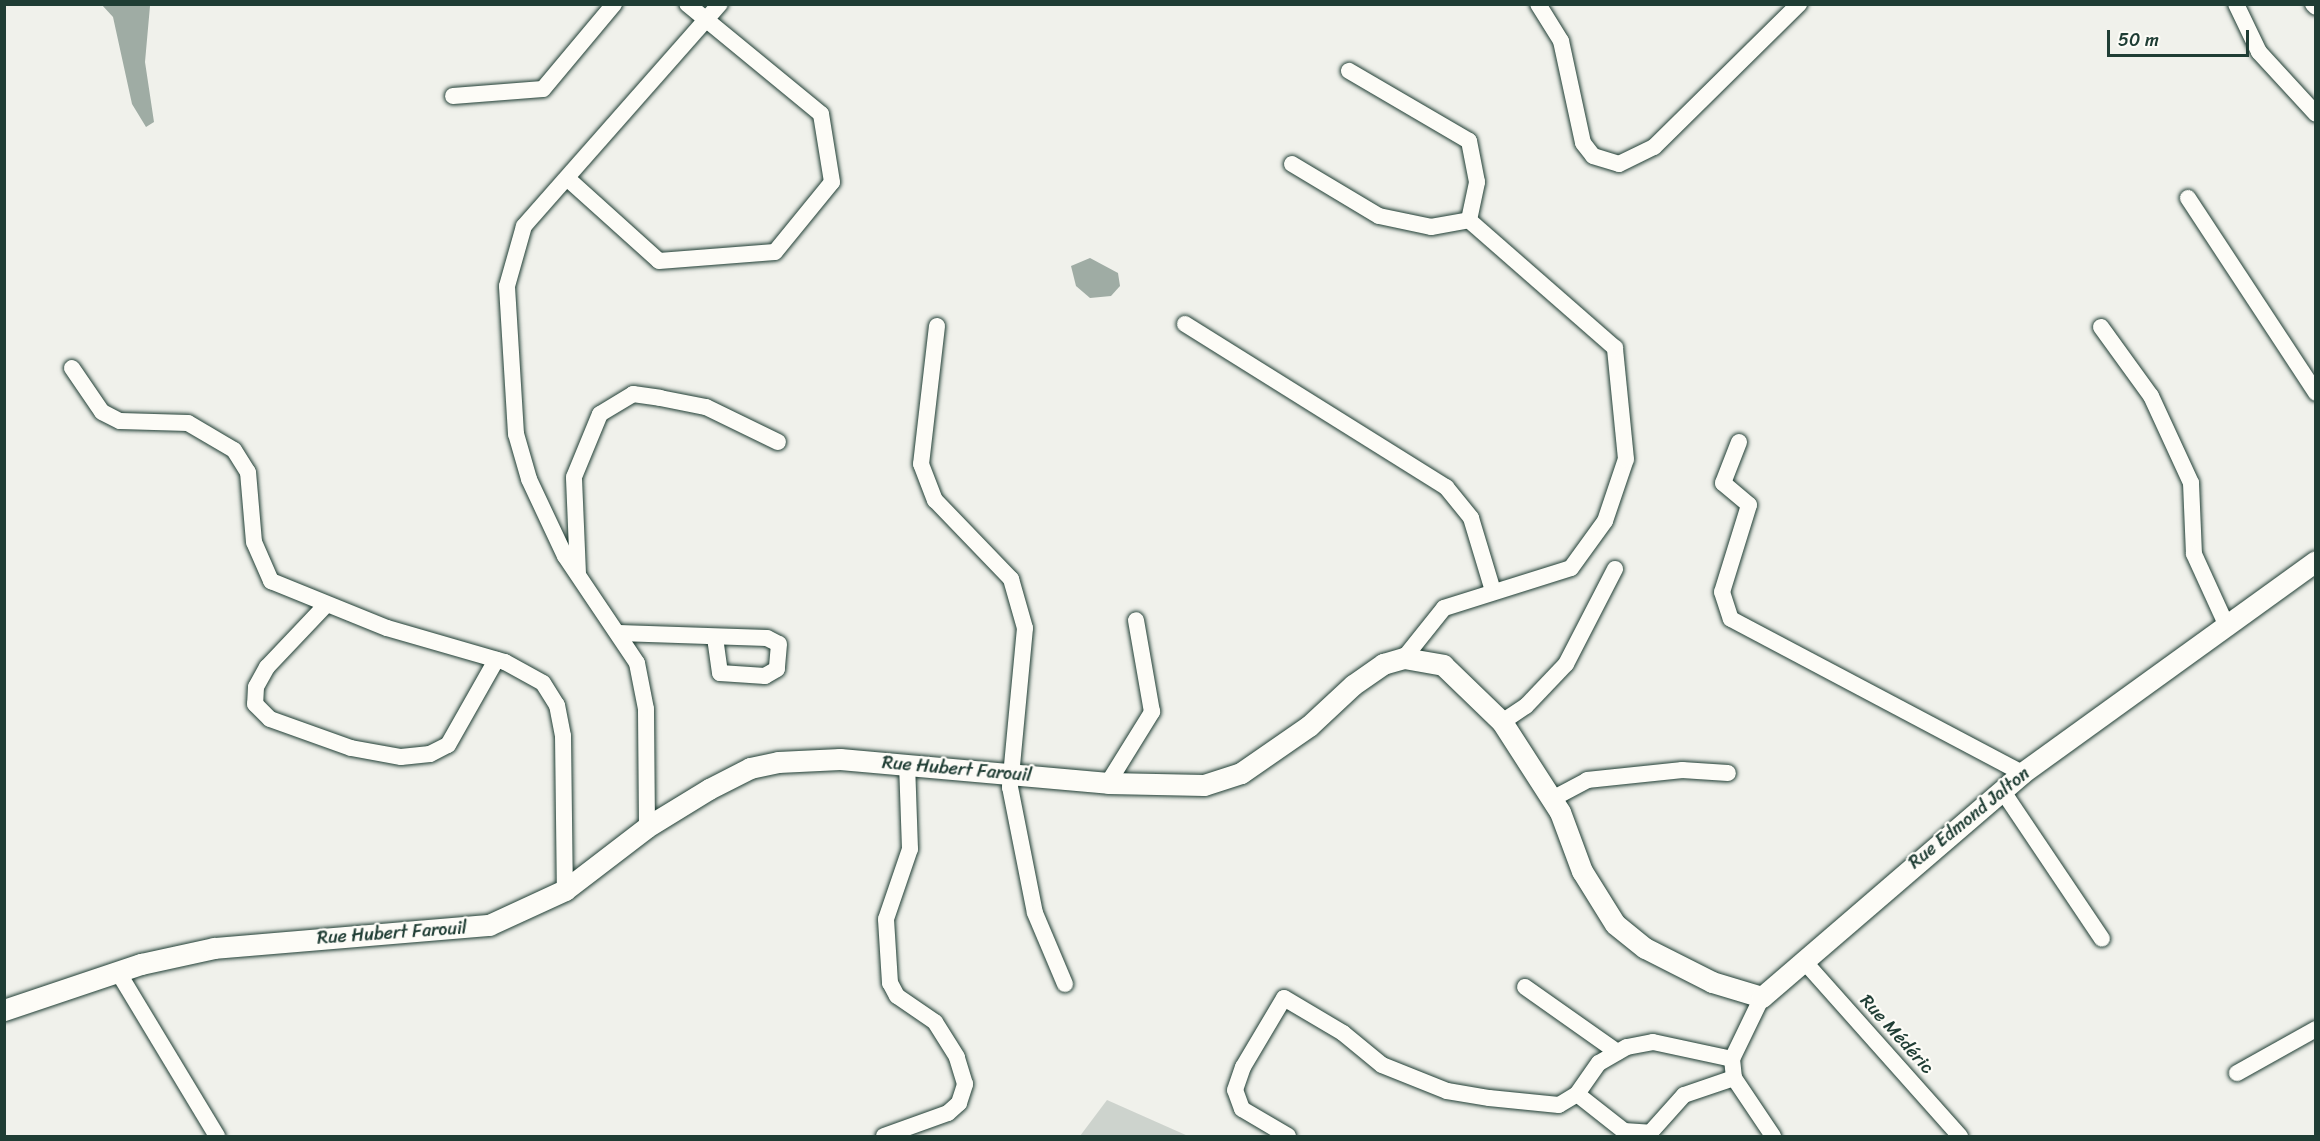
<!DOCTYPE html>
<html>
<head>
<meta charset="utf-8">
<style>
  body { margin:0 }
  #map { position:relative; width:2320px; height:1141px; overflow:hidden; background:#f0f1eb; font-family:Sriracha,sans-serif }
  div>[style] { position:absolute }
  .green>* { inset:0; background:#cdd3cd }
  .water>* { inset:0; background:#9faca4 }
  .roads { filter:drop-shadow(0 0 2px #1f3d34) drop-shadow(0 0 2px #1f3d34) }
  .minor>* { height:16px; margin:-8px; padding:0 8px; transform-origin:8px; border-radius:8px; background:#fdfcf7 }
  .tertiary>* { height:21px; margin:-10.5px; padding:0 10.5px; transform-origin:10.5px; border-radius:10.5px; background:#fdfcf7 }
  span { translate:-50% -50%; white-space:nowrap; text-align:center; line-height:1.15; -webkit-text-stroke:4.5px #fdfcf7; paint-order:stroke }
  .street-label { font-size:18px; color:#1f3d34 }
  .frame { position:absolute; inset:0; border:6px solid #1f3d34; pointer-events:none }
  .scale { position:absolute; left:2107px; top:30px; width:142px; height:27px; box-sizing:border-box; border:3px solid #1f3d34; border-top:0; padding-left:8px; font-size:18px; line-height:21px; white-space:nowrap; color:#1f3d34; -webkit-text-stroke:4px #fdfcf7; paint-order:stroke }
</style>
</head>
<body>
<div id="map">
  <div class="green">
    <div style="clip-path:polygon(1107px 1100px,1188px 1136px,1080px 1136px)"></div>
  </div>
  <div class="water">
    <div style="clip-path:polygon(102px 5px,150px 6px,145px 62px,154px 122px,146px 127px,132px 104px,113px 17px)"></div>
    <div style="clip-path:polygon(1090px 258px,1118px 273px,1120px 286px,1111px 296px,1090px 298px,1076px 286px,1071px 266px)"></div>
  </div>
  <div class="roads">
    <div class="minor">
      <div style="left:1538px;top:4px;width:44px;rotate:58.1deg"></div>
      <div style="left:1561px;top:41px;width:104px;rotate:77.8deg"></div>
      <div style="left:1583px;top:143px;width:16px;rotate:52deg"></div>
      <div style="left:1593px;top:156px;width:27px;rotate:17deg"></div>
      <div style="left:1619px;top:164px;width:39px;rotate:-26deg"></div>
      <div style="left:1654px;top:147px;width:204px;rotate:-44.6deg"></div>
      <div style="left:2236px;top:4px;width:53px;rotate:64.4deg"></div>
      <div style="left:2259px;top:52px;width:84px;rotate:47.4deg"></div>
      <div style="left:2313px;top:4px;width:4px;rotate:45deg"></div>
      <div style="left:453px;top:96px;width:90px;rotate:-4.4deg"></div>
      <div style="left:543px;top:89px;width:111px;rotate:-50.1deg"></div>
      <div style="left:1292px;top:164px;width:101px;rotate:30.9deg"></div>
      <div style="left:1379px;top:216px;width:53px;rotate:11.9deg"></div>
      <div style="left:1431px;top:227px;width:39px;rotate:-10deg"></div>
      <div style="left:1469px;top:220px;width:39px;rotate:-78deg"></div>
      <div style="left:1477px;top:182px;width:42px;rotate:-101deg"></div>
      <div style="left:1469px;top:141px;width:139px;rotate:-149.7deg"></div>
      <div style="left:568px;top:179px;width:122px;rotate:42deg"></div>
      <div style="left:659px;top:261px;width:116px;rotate:-4.4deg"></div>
      <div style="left:775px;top:252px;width:90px;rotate:-50.8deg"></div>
      <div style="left:832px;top:182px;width:69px;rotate:-99.2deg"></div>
      <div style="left:821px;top:114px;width:173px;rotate:-140.6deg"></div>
      <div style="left:2188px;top:198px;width:233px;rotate:56.7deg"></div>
      <div style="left:1185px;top:324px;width:308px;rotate:32deg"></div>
      <div style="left:1446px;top:487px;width:40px;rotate:51deg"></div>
      <div style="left:1471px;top:518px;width:76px;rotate:73.2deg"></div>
      <div style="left:937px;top:326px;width:139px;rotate:96.6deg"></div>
      <div style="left:921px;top:464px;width:39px;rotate:69deg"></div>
      <div style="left:935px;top:500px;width:110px;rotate:46.1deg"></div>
      <div style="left:1011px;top:579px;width:51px;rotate:74.1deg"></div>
      <div style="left:1025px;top:628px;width:160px;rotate:95.4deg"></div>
      <div style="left:1010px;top:787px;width:128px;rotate:78.8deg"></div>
      <div style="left:1035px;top:913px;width:77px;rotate:67.1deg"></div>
      <div style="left:2101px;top:327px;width:85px;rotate:54.1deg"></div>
      <div style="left:2151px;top:396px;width:96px;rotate:65.3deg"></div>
      <div style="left:2191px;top:483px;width:71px;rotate:87.6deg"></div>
      <div style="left:2194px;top:554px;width:75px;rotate:65.5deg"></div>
      <div style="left:72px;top:368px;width:53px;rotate:55.7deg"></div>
      <div style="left:102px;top:412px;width:20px;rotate:27deg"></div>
      <div style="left:120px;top:421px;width:68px;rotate:1.7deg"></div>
      <div style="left:188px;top:423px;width:53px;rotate:30.4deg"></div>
      <div style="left:234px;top:450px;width:26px;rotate:58deg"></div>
      <div style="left:248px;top:472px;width:70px;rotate:85.1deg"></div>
      <div style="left:254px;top:542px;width:43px;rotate:66.4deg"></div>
      <div style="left:271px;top:581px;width:125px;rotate:22.1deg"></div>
      <div style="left:387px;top:628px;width:123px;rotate:16.1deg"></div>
      <div style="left:505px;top:662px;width:43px;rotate:28.9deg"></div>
      <div style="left:543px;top:683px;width:26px;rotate:58deg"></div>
      <div style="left:557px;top:705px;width:32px;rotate:79deg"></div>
      <div style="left:563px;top:736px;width:154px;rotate:89.3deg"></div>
      <div style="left:1739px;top:442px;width:44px;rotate:111.3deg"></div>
      <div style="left:1723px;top:483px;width:34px;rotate:40deg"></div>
      <div style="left:1749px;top:505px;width:91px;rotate:107.2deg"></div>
      <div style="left:1722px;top:592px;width:28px;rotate:72deg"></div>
      <div style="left:1731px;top:619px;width:329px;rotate:27.9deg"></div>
      <div style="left:578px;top:574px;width:97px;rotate:-92.4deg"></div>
      <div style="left:574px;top:477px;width:68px;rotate:-67.6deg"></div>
      <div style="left:600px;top:414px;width:39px;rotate:-31deg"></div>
      <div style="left:633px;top:394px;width:27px;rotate:8deg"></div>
      <div style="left:660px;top:398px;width:47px;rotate:11.1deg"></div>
      <div style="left:706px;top:407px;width:80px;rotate:25.9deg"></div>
      <div style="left:324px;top:607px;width:83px;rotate:133.5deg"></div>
      <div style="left:267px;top:667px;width:23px;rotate:119deg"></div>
      <div style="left:256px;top:687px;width:17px;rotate:93deg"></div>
      <div style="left:255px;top:704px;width:21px;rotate:45deg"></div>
      <div style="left:270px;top:719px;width:86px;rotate:19.7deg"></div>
      <div style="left:351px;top:748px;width:51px;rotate:10.2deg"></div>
      <div style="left:401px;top:757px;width:29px;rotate:-6deg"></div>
      <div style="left:430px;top:754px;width:20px;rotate:-27deg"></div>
      <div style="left:448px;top:745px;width:98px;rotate:-60.5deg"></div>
      <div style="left:619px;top:633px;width:148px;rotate:1.9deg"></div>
      <div style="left:767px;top:638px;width:13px;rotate:27deg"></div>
      <div style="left:779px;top:644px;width:25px;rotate:95deg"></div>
      <div style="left:777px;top:669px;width:14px;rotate:150deg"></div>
      <div style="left:765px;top:676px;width:45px;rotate:-176.2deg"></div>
      <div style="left:720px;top:673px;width:35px;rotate:-98deg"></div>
      <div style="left:1404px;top:658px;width:64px;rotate:-51.3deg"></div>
      <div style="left:1444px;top:608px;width:133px;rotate:-17.5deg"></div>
      <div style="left:1571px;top:568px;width:58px;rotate:-54.1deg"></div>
      <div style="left:1605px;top:521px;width:65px;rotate:-71.3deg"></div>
      <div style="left:1626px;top:459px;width:112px;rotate:-95.7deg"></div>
      <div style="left:1615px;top:348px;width:194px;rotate:-138.8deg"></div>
      <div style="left:1502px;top:722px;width:29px;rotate:-34deg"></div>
      <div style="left:1526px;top:706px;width:58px;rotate:-46.4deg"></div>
      <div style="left:1566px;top:664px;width:107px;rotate:-62.7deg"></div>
      <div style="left:1108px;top:783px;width:84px;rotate:-58.2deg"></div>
      <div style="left:1152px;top:712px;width:93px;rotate:-99.9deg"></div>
      <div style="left:2002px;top:790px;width:179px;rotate:56.1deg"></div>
      <div style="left:1552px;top:799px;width:40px;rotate:-28deg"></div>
      <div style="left:1587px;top:780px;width:96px;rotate:-6deg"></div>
      <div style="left:1682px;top:770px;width:46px;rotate:3.7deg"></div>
      <div style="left:647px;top:827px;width:118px;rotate:-90.5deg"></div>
      <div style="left:646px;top:709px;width:47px;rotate:-101.1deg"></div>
      <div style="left:637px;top:663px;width:129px;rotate:-123.9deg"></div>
      <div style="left:565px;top:556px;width:85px;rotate:-115.1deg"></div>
      <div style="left:529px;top:479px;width:47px;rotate:-106.1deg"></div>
      <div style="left:516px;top:434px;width:148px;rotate:-93.5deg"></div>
      <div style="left:507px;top:286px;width:62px;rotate:-74.2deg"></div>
      <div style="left:524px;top:226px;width:296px;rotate:-48.6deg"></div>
      <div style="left:1803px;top:960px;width:236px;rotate:48.3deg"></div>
      <div style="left:118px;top:972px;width:192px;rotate:58.9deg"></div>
      <div style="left:1525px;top:987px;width:113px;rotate:35.2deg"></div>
      <div style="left:1762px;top:997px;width:69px;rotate:115.8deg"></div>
      <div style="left:1732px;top:1059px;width:19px;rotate:84deg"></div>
      <div style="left:1734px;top:1078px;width:70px;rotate:56.1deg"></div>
      <div style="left:2237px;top:1073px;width:90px;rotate:-29.1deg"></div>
      <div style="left:1577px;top:1094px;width:60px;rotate:38.2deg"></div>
      <div style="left:1624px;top:1131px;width:26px;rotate:4deg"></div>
      <div style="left:1650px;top:1133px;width:51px;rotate:-48.2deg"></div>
      <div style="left:1684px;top:1095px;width:53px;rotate:-18.8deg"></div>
      <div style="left:884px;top:1136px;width:68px;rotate:-19.8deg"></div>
      <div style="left:948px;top:1113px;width:15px;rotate:-42deg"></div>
      <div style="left:959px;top:1103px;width:20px;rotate:-72deg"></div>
      <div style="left:965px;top:1084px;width:28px;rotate:-107deg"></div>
      <div style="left:957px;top:1057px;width:41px;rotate:-122.2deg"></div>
      <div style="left:935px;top:1022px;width:46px;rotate:-145.6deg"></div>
      <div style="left:897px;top:996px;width:15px;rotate:-118deg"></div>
      <div style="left:890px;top:983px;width:64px;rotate:-93.6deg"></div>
      <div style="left:886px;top:919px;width:74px;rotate:-71.1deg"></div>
      <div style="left:910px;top:849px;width:84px;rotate:-92deg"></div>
      <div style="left:1288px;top:1136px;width:53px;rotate:-149.6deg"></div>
      <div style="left:1242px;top:1109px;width:20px;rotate:-110deg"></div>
      <div style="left:1235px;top:1090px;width:24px;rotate:-71deg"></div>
      <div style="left:1243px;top:1067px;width:80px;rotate:-59.3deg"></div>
      <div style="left:1284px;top:998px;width:69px;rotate:30.7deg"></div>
      <div style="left:1343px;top:1033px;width:50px;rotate:39.4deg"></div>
      <div style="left:1382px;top:1065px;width:70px;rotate:21.8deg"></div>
      <div style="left:1447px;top:1091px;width:43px;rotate:9.5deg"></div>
      <div style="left:1489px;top:1098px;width:70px;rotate:5.7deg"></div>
      <div style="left:1559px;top:1105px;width:21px;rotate:-31deg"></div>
      <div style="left:1577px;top:1094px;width:38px;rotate:-55deg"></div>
      <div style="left:1599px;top:1063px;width:32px;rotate:-30deg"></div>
      <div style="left:1627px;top:1047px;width:26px;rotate:-11deg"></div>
      <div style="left:1653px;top:1042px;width:81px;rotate:12.1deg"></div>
    </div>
    <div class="tertiary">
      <div style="left:4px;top:1010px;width:145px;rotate:-18.6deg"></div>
      <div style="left:141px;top:964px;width:75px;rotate:-12.4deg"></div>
      <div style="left:214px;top:948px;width:276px;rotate:-4.8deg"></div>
      <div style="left:489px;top:925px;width:84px;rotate:-24.7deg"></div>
      <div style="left:565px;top:890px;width:103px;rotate:-37.5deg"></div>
      <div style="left:647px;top:827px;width:73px;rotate:-31.5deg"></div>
      <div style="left:709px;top:789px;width:46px;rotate:-27.1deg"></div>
      <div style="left:750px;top:768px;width:29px;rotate:-12deg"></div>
      <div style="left:778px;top:762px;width:62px;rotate:-2.8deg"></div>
      <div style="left:840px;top:759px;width:269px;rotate:5.1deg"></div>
      <div style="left:1108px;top:783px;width:96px;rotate:1.2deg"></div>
      <div style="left:1204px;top:785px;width:39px;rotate:-18deg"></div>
      <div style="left:1241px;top:773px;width:83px;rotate:-34.7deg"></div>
      <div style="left:1309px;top:726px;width:60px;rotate:-43deg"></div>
      <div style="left:1353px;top:685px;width:37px;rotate:-35deg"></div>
      <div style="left:1383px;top:664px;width:22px;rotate:-16deg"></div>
      <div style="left:1404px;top:658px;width:40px;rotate:10deg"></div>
      <div style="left:1443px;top:665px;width:82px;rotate:44deg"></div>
      <div style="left:1502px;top:722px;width:107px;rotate:57.2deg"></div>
      <div style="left:1560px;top:812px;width:63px;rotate:69.6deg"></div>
      <div style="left:1582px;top:871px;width:62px;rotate:58.1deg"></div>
      <div style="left:1615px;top:924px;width:38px;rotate:39deg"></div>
      <div style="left:1645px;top:948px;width:75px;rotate:26.9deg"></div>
      <div style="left:1712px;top:982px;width:52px;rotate:16.7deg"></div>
      <div style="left:1762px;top:997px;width:343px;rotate:-40.7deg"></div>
      <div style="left:2022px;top:773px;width:362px;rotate:-35.8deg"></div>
    </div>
  </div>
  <div class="street-label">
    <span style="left:957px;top:769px;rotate:5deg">Rue Hubert Farouil</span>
    <span style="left:1969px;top:818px;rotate:-39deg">Rue Edmond Jalton</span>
    <span style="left:392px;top:933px;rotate:-4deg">Rue Hubert Farouil</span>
    <span style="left:1897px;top:1034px;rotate:48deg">Rue Médéric</span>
  </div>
  <div class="frame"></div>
  <div class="scale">50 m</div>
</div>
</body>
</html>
